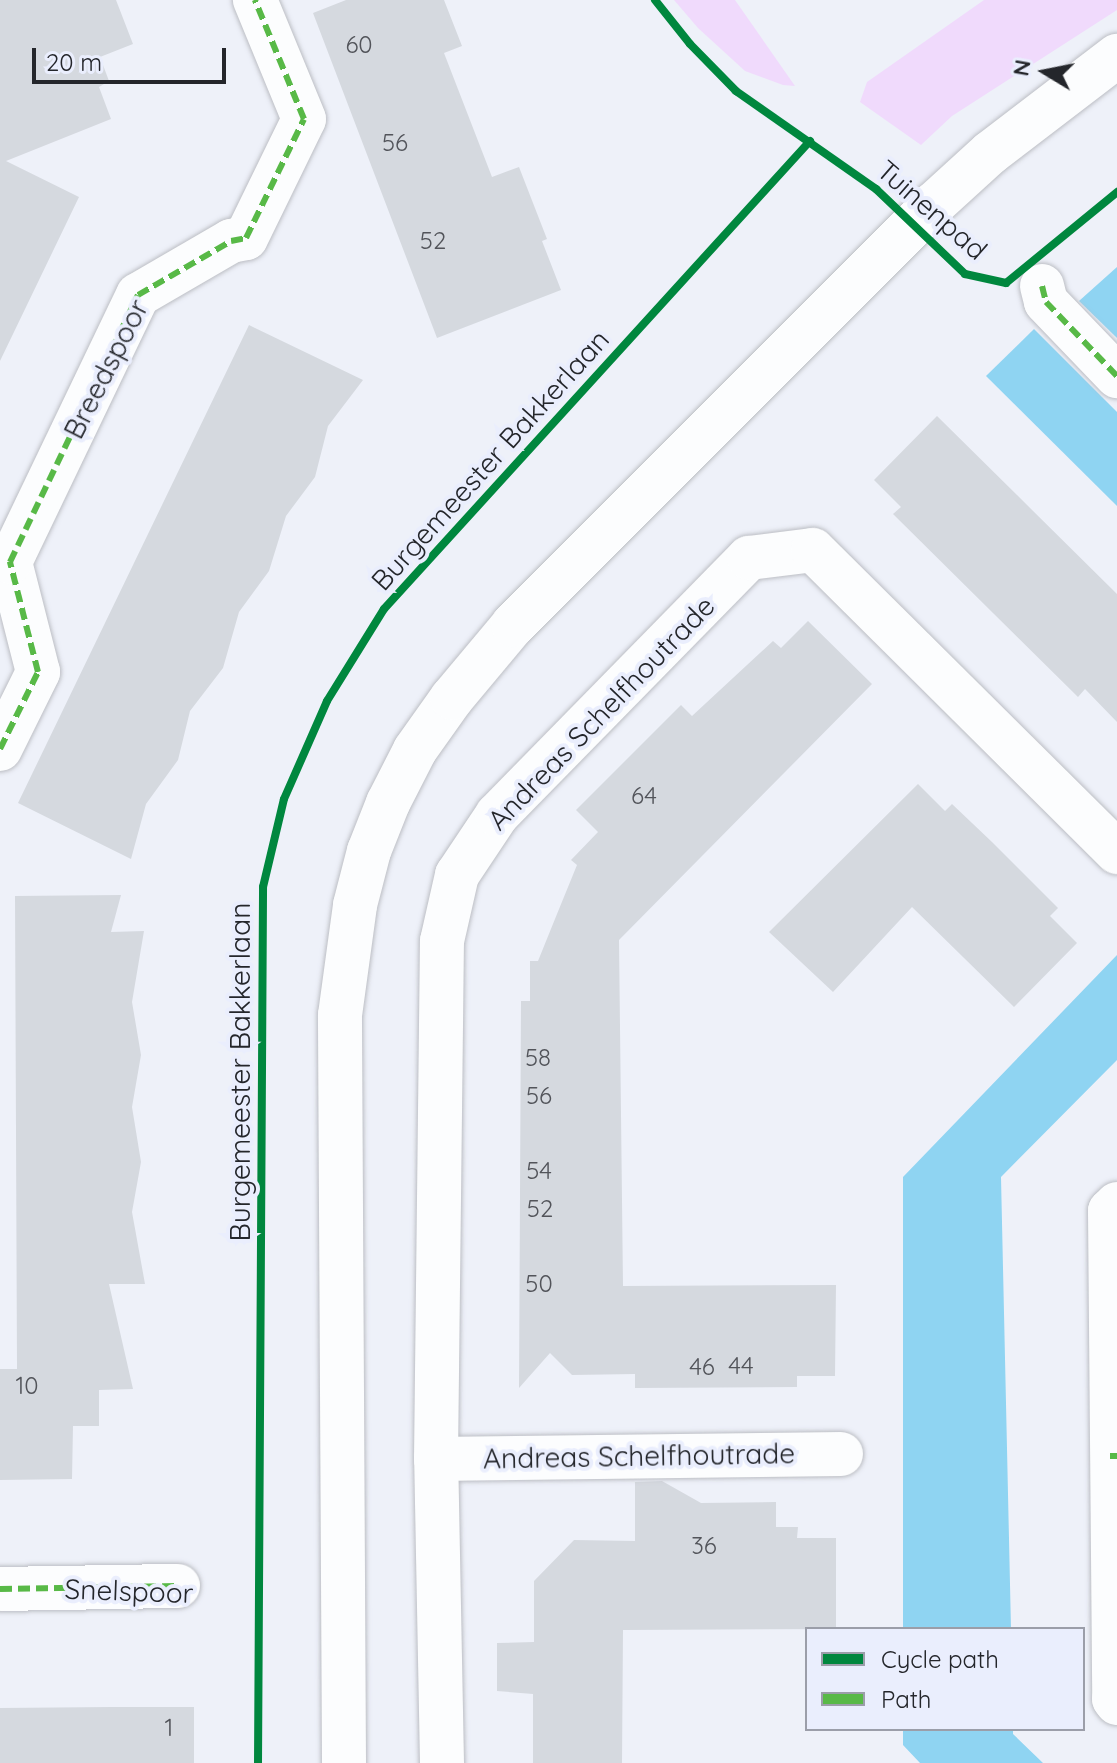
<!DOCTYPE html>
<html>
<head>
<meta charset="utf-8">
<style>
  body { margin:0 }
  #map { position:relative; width:1117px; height:1763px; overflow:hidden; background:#eef1f9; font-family:Quicksand,sans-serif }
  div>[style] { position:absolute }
  .green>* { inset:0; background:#f0dafc }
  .water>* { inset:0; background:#8fd4f2 }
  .building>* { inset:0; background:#d5d9df }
  .roads { filter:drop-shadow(0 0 2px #bcbec4) drop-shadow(0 0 2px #bcbec4) }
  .minor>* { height:44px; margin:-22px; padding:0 22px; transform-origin:22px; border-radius:22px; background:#fcfdfe }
  .quiet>* { height:6px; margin-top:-3px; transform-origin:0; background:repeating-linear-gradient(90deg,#58b947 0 12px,transparent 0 18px) }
  .cycleway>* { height:8px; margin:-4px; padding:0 4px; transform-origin:4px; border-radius:4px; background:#00873e }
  span { translate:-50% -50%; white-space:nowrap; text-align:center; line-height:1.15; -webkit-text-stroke:8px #eaeefd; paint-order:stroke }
  .number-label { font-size:24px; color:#52545a }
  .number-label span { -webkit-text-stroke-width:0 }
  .street-label { font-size:28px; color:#24262b }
  .legend { position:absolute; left:805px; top:1627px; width:280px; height:104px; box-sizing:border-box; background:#eaeefd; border:2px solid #9b9ea9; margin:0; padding:10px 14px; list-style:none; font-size:24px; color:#24262b }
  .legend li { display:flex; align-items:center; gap:16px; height:40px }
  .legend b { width:40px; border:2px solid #9b9ea9 }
  .north { position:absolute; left:1005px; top:32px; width:80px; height:80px; -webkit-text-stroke:6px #eaeefd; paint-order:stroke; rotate:280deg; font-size:22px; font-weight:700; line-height:32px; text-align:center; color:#24262b }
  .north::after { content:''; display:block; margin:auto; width:28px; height:36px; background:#24262b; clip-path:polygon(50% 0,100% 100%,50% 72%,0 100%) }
  .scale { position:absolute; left:32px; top:48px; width:194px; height:36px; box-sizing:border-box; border:4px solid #24262b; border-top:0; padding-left:10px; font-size:24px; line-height:28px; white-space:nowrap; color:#24262b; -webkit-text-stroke:6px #eaeefd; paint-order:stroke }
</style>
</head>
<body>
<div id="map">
  <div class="green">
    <div style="clip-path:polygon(674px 0,735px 0,795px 86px,783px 85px,745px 71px,698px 28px)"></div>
    <div style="clip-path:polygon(984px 0,1117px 0,1117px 10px,952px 116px,921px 145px,860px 102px,867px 82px)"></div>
  </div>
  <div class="water">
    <div style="clip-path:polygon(1117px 267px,1117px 338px,1079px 301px)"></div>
    <div style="clip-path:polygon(1034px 329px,1117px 412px,1117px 506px,986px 376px)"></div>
    <div style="clip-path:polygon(1117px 955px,1117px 1060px,1001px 1177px,1011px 1629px,903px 1629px,903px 1177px)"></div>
    <div style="clip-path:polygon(903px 1729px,1013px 1729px,1013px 1734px,1043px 1763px,920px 1763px,903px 1745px)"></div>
  </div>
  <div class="building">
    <div style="clip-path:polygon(0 0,116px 0,133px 44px,100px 57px,109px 81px,99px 87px,111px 119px,6px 161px,79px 197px,0 361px)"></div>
    <div style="clip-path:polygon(346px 0,444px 0,462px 46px,444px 53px,492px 177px,519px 167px,547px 239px,542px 241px,561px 290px,437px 338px,313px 13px)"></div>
    <div style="clip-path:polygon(249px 325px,363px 380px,328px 426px,315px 477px,286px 516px,269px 571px,239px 612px,223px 668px,190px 711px,178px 760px,146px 804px,131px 859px,18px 803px)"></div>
    <div style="clip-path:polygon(937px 416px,1117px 594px,1117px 722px,1085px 689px,1078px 697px,893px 514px,901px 507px,874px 480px)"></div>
    <div style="clip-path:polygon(808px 621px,872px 684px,619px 940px,623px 1286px,836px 1285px,835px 1376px,797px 1376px,797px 1387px,635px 1388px,635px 1374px,572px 1375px,550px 1353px,519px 1388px,521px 1001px,530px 1001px,530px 961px,538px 961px,557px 914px,577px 865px,571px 860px,598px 832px,576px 810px,681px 705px,692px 716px,773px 641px,781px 648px)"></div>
    <div style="clip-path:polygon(918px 784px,945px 811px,952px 804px,992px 842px,1058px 908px,1050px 916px,1077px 943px,1014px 1007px,912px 907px,833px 992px,769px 932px)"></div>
    <div style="clip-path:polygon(121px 895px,111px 932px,144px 931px,132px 1002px,141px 1055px,132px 1107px,141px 1162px,132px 1212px,145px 1284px,109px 1284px,133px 1389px,99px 1390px,99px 1426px,73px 1426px,72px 1479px,0 1480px,0 1369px,17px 1369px,15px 896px)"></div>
    <div style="clip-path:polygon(662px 1481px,701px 1503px,776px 1502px,776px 1527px,798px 1527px,797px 1538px,836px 1538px,836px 1629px,623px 1630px,622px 1763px,533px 1763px,533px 1694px,497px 1691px,497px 1643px,534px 1642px,534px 1581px,574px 1540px,635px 1541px,635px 1482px)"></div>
    <div style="clip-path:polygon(111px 1707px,194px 1707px,194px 1763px,0 1763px,0 1708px)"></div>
  </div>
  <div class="roads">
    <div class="minor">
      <div style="left:1042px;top:286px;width:16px;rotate:76deg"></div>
      <div style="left:1046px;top:302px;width:103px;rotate:46.2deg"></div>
      <div style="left:0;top:749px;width:86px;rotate:-63.7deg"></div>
      <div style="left:38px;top:672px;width:114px;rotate:-104.3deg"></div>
      <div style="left:10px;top:562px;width:296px;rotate:-64.4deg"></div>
      <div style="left:138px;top:295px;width:108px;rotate:-30.1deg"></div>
      <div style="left:231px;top:241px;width:15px;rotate:-11deg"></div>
      <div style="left:246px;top:238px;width:132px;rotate:-64deg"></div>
      <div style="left:304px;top:119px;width:129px;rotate:-112.4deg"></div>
      <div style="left:1117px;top:1204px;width:10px;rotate:135deg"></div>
      <div style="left:1110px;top:1211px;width:488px;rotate:89.5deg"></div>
      <div style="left:1114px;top:1699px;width:5px;rotate:53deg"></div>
      <div style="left:436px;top:1459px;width:405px;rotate:-0.7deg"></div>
      <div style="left:0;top:1589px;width:178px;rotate:-1deg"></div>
      <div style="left:344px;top:1763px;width:748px;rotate:-90.31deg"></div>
      <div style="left:340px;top:1015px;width:111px;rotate:-82.2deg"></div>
      <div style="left:355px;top:905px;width:56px;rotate:-75.5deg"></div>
      <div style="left:369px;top:851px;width:52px;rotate:-68.4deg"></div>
      <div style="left:388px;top:803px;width:59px;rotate:-63deg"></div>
      <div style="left:415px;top:750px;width:64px;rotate:-54.6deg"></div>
      <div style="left:452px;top:698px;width:95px;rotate:-50.1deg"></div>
      <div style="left:513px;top:625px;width:595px;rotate:-45deg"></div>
      <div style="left:934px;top:204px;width:76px;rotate:-42.3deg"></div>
      <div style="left:990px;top:153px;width:160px;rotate:-37.4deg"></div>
      <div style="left:442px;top:1763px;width:304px;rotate:-91.1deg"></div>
      <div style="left:436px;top:1459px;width:518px;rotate:-89.34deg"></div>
      <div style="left:442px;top:941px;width:68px;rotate:-77.2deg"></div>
      <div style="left:457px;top:875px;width:72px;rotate:-56.3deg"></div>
      <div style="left:497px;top:815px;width:360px;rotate:-45.6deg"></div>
      <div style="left:749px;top:558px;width:64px;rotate:-7.1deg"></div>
      <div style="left:813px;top:550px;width:429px;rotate:44.8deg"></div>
    </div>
  </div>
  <div class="quiet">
    <div style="left:1042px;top:286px;width:16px;rotate:76deg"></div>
    <div style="left:1046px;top:302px;width:103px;rotate:46.2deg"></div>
    <div style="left:0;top:749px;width:86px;rotate:-63.7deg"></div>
    <div style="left:38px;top:672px;width:114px;rotate:-104.3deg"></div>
    <div style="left:10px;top:562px;width:296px;rotate:-64.4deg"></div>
    <div style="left:138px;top:295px;width:108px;rotate:-30.1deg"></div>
    <div style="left:231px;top:241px;width:15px;rotate:-11deg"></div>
    <div style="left:246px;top:238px;width:132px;rotate:-64deg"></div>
    <div style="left:304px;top:119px;width:129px;rotate:-112.4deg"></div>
    <div style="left:1110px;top:1456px;width:7px"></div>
    <div style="left:0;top:1589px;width:178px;rotate:-1deg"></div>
  </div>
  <div class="cycleway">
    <div style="left:655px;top:0;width:56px;rotate:51.5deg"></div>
    <div style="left:690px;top:44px;width:66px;rotate:45.6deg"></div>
    <div style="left:736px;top:91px;width:171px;rotate:35deg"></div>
    <div style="left:876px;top:189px;width:123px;rotate:43.7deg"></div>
    <div style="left:965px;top:274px;width:42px;rotate:12.4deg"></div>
    <div style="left:1006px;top:283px;width:144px;rotate:-39.3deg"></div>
    <div style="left:258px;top:1763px;width:876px;rotate:-89.67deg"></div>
    <div style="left:263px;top:887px;width:90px;rotate:-76.6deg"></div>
    <div style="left:284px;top:799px;width:107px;rotate:-66.3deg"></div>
    <div style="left:327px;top:701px;width:108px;rotate:-58.2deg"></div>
    <div style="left:384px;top:609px;width:633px;rotate:-47.69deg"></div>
  </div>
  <div class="number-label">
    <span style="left:359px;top:45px">60</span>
    <span style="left:395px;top:143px">56</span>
    <span style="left:433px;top:241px">52</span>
    <span style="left:644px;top:796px">64</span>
    <span style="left:538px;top:1058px">58</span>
    <span style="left:539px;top:1096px">56</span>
    <span style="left:539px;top:1171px">54</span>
    <span style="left:540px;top:1209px">52</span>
    <span style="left:539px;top:1284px">50</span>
    <span style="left:741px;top:1366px">44</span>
    <span style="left:702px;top:1367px">46</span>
    <span style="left:27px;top:1386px">10</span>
    <span style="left:704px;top:1546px">36</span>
    <span style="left:169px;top:1728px">1</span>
  </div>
  <div class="street-label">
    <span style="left:932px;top:210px;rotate:41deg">Tuinenpad</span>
    <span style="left:106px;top:369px;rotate:-63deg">Breedspoor</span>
    <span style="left:490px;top:460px;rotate:-48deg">Burgemeester Bakkerlaan</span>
    <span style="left:601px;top:713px;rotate:-46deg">Andreas Schelfhoutrade</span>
    <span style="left:240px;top:1072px;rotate:-90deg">Burgemeester Bakkerlaan</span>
    <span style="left:639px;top:1456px;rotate:-1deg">Andreas Schelfhoutrade</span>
    <span style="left:129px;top:1591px;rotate:2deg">Snelspoor</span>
  </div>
  <ul class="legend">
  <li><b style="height:10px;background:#00873e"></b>Cycle path</li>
  <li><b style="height:10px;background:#58b947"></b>Path</li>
  </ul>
  <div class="north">N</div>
  <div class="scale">20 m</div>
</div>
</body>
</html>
